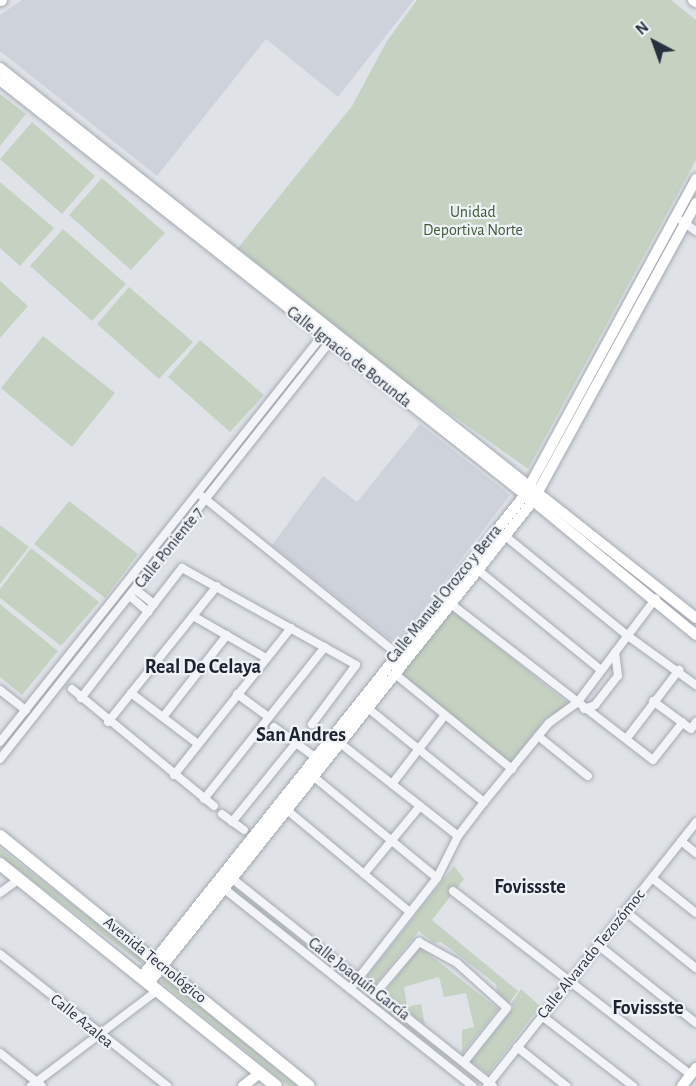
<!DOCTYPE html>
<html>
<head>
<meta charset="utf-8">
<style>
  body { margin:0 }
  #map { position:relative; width:696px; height:1086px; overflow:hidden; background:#dfe3e8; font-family:"Alegreya Sans",sans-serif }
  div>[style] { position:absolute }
  .built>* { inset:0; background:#ced2da }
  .green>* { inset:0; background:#c5d2c1 }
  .roads { filter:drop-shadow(0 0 2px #a4aab2) drop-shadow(0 0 2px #a4aab2) }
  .street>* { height:8px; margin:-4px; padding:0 4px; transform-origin:4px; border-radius:4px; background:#f2f4f7 }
  .secondary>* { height:10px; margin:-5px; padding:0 5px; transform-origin:5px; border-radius:5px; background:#fff }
  .primary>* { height:12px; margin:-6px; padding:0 6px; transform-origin:6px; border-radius:6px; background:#fff }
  span { translate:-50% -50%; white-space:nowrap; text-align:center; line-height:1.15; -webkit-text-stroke:4.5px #eff2f6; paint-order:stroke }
  .park-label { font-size:16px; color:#3d5b36 }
  .street-label { font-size:16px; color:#28313f }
  .quarter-label { font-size:20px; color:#1b2230; font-weight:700 }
  .north { position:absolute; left:624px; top:12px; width:60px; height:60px; -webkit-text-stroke:4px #eff2f6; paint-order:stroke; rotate:319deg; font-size:16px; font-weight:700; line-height:24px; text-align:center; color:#28313f }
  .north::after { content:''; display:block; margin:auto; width:21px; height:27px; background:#28313f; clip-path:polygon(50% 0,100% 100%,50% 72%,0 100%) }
</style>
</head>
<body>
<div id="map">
  <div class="built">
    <div style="clip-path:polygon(22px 0,414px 0,338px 97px,266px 39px,157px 176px,0 51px,0 15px)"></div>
    <div style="clip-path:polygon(420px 424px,510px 495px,396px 644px,272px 545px,323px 476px,357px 502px)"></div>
  </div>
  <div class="green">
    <div style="clip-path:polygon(417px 0,671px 0,696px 20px,696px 160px,528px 469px,410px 385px,238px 248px,352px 106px,387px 41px)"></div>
    <div style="clip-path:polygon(0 94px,26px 114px,0 146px)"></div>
    <div style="clip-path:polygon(32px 122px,95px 176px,62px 214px,0 159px)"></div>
    <div style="clip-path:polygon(102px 178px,165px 233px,131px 270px,69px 215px)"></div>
    <div style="clip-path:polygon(0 182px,54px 228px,20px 266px,0 248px)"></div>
    <div style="clip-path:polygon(63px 229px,126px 284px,92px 321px,30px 266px)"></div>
    <div style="clip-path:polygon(0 281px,28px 306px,0 338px)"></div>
    <div style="clip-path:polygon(129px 287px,193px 342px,159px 379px,97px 324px)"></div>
    <div style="clip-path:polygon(43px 336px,115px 393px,72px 447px,1px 388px)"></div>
    <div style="clip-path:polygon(200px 340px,264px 395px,230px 432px,168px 377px)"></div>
    <div style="clip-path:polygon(69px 501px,138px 554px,105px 598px,34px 544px)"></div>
    <div style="clip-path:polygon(0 525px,29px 547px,0 584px)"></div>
    <div style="clip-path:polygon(31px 548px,99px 602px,61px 646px,0 598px,0 589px)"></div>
    <div style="clip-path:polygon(0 604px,58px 651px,22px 695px,0 677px)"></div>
    <div style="clip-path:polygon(452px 610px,570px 705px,545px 719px,511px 763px,401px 675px)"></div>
    <div style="clip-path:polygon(0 848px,140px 957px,142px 964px,0 856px)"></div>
    <div style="clip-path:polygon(454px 866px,464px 879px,432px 920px,518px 991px,509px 1003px,497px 992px,496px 984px,441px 942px,434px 943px,419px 931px,374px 986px,365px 979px)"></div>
    <div style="clip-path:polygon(233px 886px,348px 979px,350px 981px,230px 889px)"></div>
    <div style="clip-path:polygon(420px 947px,498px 1009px,462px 1054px,462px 1030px,474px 1027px,466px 993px,444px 997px,439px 977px,404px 987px,407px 1007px,421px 1004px,425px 1025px,384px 993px)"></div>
    <div style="clip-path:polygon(164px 977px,167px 979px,297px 1086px,288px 1086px,161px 982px)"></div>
    <div style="clip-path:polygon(521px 989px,540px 1006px,488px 1074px,471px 1062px,514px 1007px,511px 1004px)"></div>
    <div style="clip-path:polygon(377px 1001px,477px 1080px,479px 1082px,375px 1003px)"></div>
  </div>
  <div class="roads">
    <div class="street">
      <div style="left:682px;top:221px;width:17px;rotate:36deg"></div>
      <div style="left:198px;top:493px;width:260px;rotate:38.9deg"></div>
      <div style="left:505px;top:536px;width:159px;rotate:39.1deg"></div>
      <div style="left:628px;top:636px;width:84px;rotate:35.8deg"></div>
      <div style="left:478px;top:570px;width:159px;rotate:39.1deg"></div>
      <div style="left:136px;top:590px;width:23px;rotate:38deg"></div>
      <div style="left:131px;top:597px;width:23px;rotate:41deg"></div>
      <div style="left:451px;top:604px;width:255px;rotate:37.7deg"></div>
      <div style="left:653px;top:760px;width:48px;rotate:-51.7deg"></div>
      <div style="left:193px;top:616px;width:84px;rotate:29.9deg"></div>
      <div style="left:395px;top:674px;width:151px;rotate:39.1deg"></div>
      <div style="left:72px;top:689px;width:184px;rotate:39.5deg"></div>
      <div style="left:0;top:690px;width:33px;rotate:38deg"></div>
      <div style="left:131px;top:693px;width:84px;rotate:37.3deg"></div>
      <div style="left:237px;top:694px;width:39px;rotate:36deg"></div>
      <div style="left:81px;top:698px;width:165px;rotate:-52.2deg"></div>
      <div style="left:182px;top:568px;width:199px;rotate:29.1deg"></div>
      <div style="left:356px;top:665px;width:74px;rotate:126.7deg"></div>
      <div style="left:653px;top:701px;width:47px;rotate:36.4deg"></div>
      <div style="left:691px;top:729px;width:9px;rotate:-54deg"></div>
      <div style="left:369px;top:709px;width:148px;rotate:39deg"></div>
      <div style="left:584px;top:709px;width:12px;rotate:-20deg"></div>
      <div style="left:595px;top:705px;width:37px;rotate:-52deg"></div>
      <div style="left:618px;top:676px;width:24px;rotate:-97deg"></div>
      <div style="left:163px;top:717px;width:104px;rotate:-52deg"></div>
      <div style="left:108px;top:722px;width:174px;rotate:-51.3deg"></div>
      <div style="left:274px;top:727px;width:51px;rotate:36.2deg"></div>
      <div style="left:538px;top:736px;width:64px;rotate:38.7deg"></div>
      <div style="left:627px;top:738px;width:86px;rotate:-52.6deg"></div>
      <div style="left:0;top:742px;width:523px;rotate:-51.6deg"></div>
      <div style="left:340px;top:743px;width:150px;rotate:38.2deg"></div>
      <div style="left:0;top:759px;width:535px;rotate:-51.67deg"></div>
      <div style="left:174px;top:775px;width:188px;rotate:-51.5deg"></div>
      <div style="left:314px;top:777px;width:159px;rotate:39.4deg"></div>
      <div style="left:392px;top:784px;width:87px;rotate:-52.5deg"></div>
      <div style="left:204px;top:799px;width:194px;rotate:-51.5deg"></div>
      <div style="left:287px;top:810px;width:160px;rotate:39.7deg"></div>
      <div style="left:222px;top:814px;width:27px;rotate:36deg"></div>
      <div style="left:232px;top:822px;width:102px;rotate:-51deg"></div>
      <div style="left:681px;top:841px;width:19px;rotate:39deg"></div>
      <div style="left:364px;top:874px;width:88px;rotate:-50.5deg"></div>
      <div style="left:229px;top:876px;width:337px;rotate:38.5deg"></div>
      <div style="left:652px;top:878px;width:56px;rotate:38.5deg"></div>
      <div style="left:222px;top:887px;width:320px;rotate:38.5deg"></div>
      <div style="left:453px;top:891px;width:301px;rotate:37.7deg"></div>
      <div style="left:0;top:893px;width:24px;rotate:-36deg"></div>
      <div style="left:625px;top:911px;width:91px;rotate:38.8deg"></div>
      <div style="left:598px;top:945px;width:125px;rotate:38.5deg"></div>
      <div style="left:0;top:954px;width:213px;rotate:38.3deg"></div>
      <div style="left:350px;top:989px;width:141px;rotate:-51.9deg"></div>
      <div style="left:437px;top:878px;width:47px;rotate:-63.4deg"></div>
      <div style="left:458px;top:836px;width:43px;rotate:-52.6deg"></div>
      <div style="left:484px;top:802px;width:102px;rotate:-50.6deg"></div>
      <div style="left:549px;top:723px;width:34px;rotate:-36deg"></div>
      <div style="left:577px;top:703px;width:131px;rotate:-53deg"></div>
      <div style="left:374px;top:995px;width:70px;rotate:-49.7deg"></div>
      <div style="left:419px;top:942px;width:43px;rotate:28.9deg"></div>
      <div style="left:457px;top:963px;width:67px;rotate:42deg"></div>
      <div style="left:507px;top:1008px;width:69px;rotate:128.5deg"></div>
      <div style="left:542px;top:1016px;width:115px;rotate:37.6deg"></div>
      <div style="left:517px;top:1047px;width:63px;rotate:38.5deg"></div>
      <div style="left:0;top:1053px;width:53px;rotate:38.2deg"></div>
      <div style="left:31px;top:1086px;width:159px;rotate:-37.1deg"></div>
      <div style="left:487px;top:1086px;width:337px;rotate:-51.6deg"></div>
    </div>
    <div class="secondary">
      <div style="left:693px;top:0;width:4px;rotate:34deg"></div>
      <div style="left:0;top:68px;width:887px;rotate:38.32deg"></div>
      <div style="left:0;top:80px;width:679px;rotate:38.3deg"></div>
      <div style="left:533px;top:501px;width:211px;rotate:39.4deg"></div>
      <div style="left:142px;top:976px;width:613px;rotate:-51.49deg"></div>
      <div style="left:524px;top:496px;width:361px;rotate:-61.5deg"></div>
      <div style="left:149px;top:983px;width:616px;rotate:-51.46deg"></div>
      <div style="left:533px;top:501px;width:340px;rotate:-61.3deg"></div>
      <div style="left:243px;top:1086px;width:21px;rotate:-37deg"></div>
      <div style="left:682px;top:1086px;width:23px;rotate:-52deg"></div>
    </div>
    <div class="primary">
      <div style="left:0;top:0;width:1px"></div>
      <div style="left:0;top:836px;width:397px;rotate:39deg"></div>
      <div style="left:0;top:864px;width:354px;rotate:38.8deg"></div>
    </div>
  </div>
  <div class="park-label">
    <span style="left:473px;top:221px">Unidad<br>Deportiva Norte</span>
  </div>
  <div class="street-label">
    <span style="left:349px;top:357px;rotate:38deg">Calle Ignacio de Borunda</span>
    <span style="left:169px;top:548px;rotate:-51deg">Calle Poniente 7</span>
    <span style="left:444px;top:594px;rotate:-51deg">Calle Manuel Orozco y Berra</span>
    <span style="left:591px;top:954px;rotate:-51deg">Calle Alvarado Tezozómoc</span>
    <span style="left:155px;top:960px;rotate:39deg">Avenida Tecnológico</span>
    <span style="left:359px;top:979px;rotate:38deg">Calle Joaquín García</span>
    <span style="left:82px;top:1021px;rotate:39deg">Calle Azalea</span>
  </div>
  <div class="quarter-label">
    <span style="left:203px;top:667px">Real De Celaya</span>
    <span style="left:301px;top:735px">San Andres</span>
    <span style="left:530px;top:887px">Fovissste</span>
    <span style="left:648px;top:1008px">Fovissste</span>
  </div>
  <div class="north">N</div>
</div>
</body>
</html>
